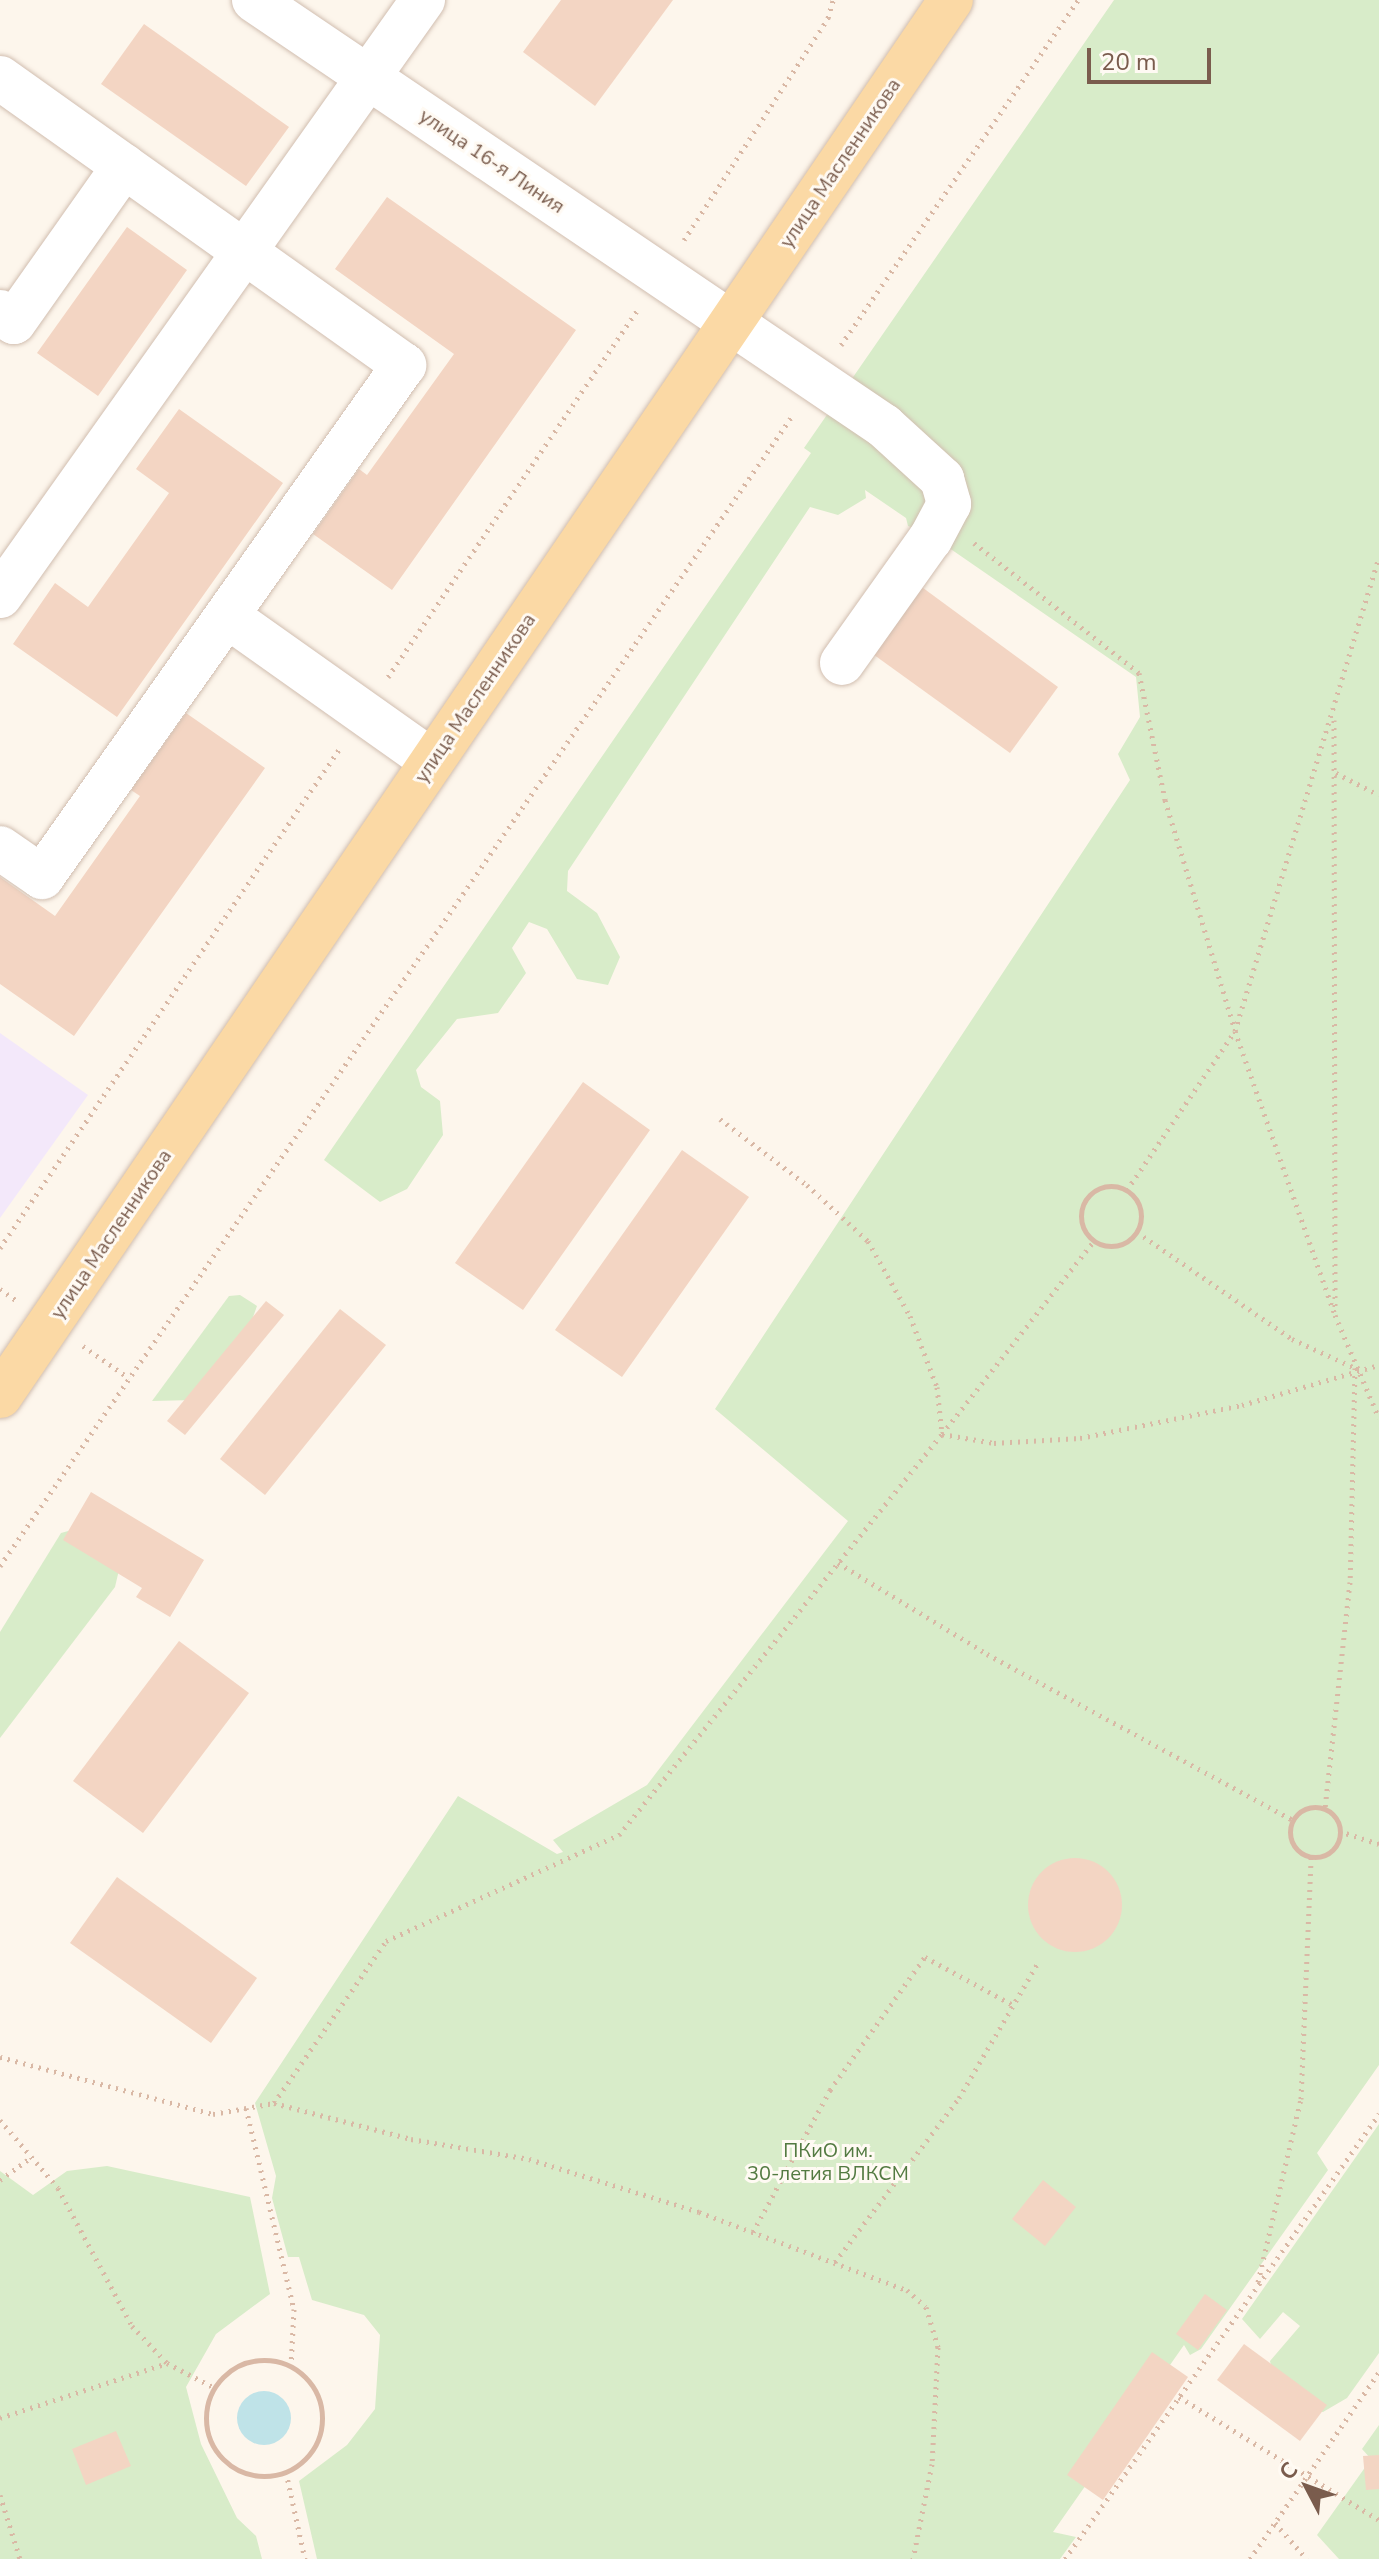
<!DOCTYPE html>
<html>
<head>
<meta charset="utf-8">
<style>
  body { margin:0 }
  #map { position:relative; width:1379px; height:2559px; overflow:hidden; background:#fdf6ec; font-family:"Nunito Sans",sans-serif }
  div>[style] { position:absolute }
  .education>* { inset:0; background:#f3e8fa }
  .green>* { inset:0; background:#d8ecc9 }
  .water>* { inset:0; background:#bfe3e8 }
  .round { border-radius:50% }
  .building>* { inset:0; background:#f3d5c3 }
  .path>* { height:5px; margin-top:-2.5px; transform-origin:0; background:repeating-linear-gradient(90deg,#d9b8a5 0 2px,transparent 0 8px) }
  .path>.ring { margin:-2.5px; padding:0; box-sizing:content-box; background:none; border:5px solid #d9b8a5; border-radius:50% }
  .roads { filter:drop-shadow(0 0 2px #d1beb0) drop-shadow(0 0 2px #d1beb0) }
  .minor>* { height:44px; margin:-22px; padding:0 22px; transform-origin:22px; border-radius:22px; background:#fff }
  .major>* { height:44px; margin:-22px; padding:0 22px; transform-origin:22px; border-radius:22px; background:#fbd9a5 }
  span { translate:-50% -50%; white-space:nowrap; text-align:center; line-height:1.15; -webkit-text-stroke:6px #fffaf3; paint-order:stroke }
  .street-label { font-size:20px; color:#7a5c4d }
  .park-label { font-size:20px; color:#537a41 }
  .north { position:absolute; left:1267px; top:2447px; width:80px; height:80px; -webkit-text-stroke:6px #fffaf3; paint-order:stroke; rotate:311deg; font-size:22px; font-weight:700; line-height:32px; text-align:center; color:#7a5c4d }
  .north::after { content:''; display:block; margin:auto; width:28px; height:36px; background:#7a5c4d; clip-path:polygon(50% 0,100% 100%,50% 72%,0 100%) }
  .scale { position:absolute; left:1087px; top:48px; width:124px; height:36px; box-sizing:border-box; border:4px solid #7a5c4d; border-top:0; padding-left:10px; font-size:24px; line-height:28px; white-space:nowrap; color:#7a5c4d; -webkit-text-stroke:6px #fffaf3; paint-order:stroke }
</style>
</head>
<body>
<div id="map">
  <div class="education">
    <div style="clip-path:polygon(0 1033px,88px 1095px,0 1218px)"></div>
  </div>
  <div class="green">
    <div style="clip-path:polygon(1114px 0,1379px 0,1379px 2065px,1317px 2153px,1328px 2170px,1201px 2349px,1190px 2355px,1184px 2345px,1053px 2532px,1076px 2537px,1060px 2559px,317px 2559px,299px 2481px,347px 2445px,375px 2409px,380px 2335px,364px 2315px,312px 2300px,299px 2257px,288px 2257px,272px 2198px,276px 2176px,255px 2103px,458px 1796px,557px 1854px,563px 1852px,553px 1840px,647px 1785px,848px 1521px,715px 1409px,1130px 780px,1118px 754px,1140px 717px,1136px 677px,926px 532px,908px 526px,906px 518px,865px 490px,866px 498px,838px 515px,810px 507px,568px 871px,567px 891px,597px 913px,620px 957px,608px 985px,577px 979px,547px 929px,529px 922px,512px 948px,526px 973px,498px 1013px,457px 1019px,416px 1070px,421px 1087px,440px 1101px,443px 1135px,407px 1189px,380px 1202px,324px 1160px,811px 453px,804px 448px)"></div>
    <div style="clip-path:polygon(240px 1295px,257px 1306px,248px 1331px,194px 1400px,152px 1401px,229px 1296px)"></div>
    <div style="clip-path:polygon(79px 1528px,122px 1557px,115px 1587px,0 1738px,0 1632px,61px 1533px)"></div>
    <div style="clip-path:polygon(1379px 2124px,1379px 2353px,1347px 2398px,1323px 2412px,1306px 2409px,1274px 2378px,1270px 2361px,1300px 2326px,1283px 2312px,1260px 2339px,1242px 2319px)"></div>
    <div style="clip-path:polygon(107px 2166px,250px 2197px,270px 2294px,216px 2334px,186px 2387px,201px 2444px,237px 2518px,256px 2536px,262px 2559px,0 2559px,0 2171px,33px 2195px,67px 2171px)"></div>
    <div style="clip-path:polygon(1379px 2425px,1379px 2559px,1339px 2559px,1317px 2535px,1371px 2459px,1362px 2449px)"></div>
  </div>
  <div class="water">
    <div class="round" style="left:237px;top:2391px;width:54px;height:54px"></div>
  </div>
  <div class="building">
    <div style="clip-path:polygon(561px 0,673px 0,595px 106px,523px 52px)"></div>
    <div style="clip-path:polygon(144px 24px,289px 127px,246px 186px,101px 84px)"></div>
    <div style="clip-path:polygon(387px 197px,576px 330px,392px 590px,313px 534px,359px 469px,367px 475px,454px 354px,335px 269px)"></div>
    <div style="clip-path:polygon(127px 227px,187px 270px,98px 396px,37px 353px)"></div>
    <div style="clip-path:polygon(179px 409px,283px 483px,117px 717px,13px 644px,55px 583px,88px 607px,169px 493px,136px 469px)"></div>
    <div style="clip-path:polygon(919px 585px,1058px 687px,1010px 753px,870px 652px)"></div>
    <div style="clip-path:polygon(186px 713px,265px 768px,74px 1036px,0 984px,0 877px,55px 916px,140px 796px,131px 790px)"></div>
    <div style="clip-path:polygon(583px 1082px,650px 1130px,523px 1310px,455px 1263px)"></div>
    <div style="clip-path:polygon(682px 1150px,749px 1197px,622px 1377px,555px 1330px)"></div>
    <div style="clip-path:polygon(266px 1301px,284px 1315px,185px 1435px,167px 1421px)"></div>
    <div style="clip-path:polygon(340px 1309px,386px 1345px,265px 1495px,220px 1459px)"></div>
    <div style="clip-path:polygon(91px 1492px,204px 1560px,170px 1617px,136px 1597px,142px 1588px,63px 1540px)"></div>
    <div style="clip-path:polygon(179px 1641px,249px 1693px,143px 1833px,73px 1781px)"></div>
    <div class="round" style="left:1028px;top:1858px;width:94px;height:94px"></div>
    <div style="clip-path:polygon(117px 1877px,257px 1978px,211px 2043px,70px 1943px)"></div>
    <div style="clip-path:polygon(1043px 2180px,1076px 2207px,1045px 2246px,1012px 2219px)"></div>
    <div style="clip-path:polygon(1205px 2294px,1227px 2310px,1198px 2350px,1176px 2334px)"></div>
    <div style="clip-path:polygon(1244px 2344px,1327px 2405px,1300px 2441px,1217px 2380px)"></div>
    <div style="clip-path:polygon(1152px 2352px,1188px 2377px,1103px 2500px,1067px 2475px)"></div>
    <div style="clip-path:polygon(116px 2431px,131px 2466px,86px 2485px,72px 2449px)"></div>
    <div style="clip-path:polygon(1379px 2455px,1379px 2489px,1366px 2490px,1363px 2456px)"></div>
  </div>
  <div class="path">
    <div style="left:684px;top:240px;width:265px;rotate:-57deg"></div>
    <div style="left:828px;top:18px;width:19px;rotate:-74deg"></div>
    <div style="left:841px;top:345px;width:419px;rotate:-55.5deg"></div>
    <div style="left:974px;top:543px;width:210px;rotate:38.2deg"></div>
    <div style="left:1139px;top:673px;width:130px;rotate:78.4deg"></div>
    <div style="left:1165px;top:800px;width:241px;rotate:73.1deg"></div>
    <div style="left:1235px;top:1031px;width:301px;rotate:70.6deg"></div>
    <div style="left:1335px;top:1315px;width:112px;rotate:66.9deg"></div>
    <div style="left:388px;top:677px;width:443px;rotate:-55.8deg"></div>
    <div style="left:1334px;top:720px;width:590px;rotate:89.9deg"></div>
    <div style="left:1336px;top:773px;width:48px;rotate:27.1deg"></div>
    <div style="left:720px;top:1119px;width:109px;rotate:37.2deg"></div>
    <div style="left:807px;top:1185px;width:83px;rotate:42.6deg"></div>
    <div style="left:868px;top:1241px;width:86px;rotate:60.8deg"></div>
    <div style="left:910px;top:1316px;width:76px;rotate:69.2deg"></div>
    <div style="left:937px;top:1387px;width:47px;rotate:83.9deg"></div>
    <div style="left:942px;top:1434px;width:246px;rotate:-51.8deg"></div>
    <div class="ring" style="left:1081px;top:1186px;width:55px;height:55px"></div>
    <div style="left:1127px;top:1190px;width:192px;rotate:-55.8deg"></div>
    <div style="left:1235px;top:1031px;width:495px;rotate:-73.1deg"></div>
    <div style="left:1137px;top:1232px;width:188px;rotate:34.6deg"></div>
    <div style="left:1292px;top:1339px;width:69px;rotate:24.7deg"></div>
    <div style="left:1355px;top:1368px;width:214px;rotate:91.3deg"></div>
    <div style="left:1350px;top:1582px;width:228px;rotate:96.3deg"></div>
    <div style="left:0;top:1248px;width:605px;rotate:-55.78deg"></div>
    <div style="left:0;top:1289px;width:19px;rotate:35deg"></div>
    <div style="left:83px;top:1346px;width:56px;rotate:34.8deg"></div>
    <div style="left:838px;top:1563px;width:175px;rotate:31.4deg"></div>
    <div style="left:987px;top:1654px;width:348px;rotate:28.5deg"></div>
    <div style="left:0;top:1566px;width:1396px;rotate:-55.44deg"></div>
    <div class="ring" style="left:1290px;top:1807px;width:45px;height:45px"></div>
    <div style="left:1339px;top:1831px;width:42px;rotate:18deg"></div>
    <div style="left:0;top:2057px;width:220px;rotate:15deg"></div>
    <div style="left:213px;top:2114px;width:62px;rotate:-10.2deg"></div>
    <div style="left:274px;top:2103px;width:197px;rotate:-55.3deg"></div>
    <div style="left:386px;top:1941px;width:256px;rotate:-24.5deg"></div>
    <div style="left:619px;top:1835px;width:515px;rotate:-51.15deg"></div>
    <div style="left:942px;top:1434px;width:53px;rotate:9.8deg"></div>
    <div style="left:994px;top:1443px;width:86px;rotate:-3.3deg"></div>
    <div style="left:1080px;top:1438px;width:165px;rotate:-11.5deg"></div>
    <div style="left:1242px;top:1405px;width:143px;rotate:-16.3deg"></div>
    <div style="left:274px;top:2103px;width:142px;rotate:14.7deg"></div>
    <div style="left:411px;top:2139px;width:120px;rotate:9.6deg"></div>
    <div style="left:529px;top:2159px;width:178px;rotate:17.3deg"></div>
    <div style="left:699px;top:2212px;width:222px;rotate:20.6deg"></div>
    <div style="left:907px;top:2290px;width:25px;rotate:42deg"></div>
    <div style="left:926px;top:2307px;width:42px;rotate:73.3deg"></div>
    <div style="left:938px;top:2347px;width:117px;rotate:92.9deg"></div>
    <div style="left:932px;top:2464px;width:97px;rotate:101.3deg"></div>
    <div style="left:246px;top:2108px;width:207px;rotate:76.6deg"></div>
    <div style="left:294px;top:2309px;width:57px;rotate:93deg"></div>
    <div style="left:0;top:2120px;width:89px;rotate:49.5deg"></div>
    <div style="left:58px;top:2188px;width:157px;rotate:61.8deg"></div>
    <div style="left:132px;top:2326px;width:51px;rotate:46.6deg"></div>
    <div style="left:167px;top:2363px;width:54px;rotate:27.5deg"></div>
    <div style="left:0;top:2180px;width:39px;rotate:-36deg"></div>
    <div style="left:753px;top:2232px;width:162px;rotate:-61.5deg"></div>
    <div style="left:830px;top:2090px;width:163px;rotate:-54.5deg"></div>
    <div style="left:925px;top:1957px;width:100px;rotate:28.6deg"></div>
    <div style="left:835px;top:2262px;width:206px;rotate:-52.9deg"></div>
    <div style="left:959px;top:2098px;width:159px;rotate:-59.7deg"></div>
    <div style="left:1258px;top:2282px;width:188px;rotate:-76.8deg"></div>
    <div style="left:1301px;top:2099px;width:243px;rotate:-87.6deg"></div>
    <div class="ring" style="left:206px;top:2360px;width:111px;height:111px"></div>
    <div style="left:1179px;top:2397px;width:235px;rotate:31.6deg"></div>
    <div style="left:0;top:2418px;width:176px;rotate:-18.2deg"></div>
    <div style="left:286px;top:2472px;width:89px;rotate:77.7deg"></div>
    <div style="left:0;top:2495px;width:67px;rotate:72.6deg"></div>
    <div style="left:1275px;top:2523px;width:48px;rotate:48.4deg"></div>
    <div style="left:1065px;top:2559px;width:545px;rotate:-54.79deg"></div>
    <div style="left:1250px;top:2559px;width:227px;rotate:-55.4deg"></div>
  </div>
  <div class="roads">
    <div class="minor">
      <div style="left:254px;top:0;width:761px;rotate:34.07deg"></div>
      <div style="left:884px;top:426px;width:79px;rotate:42.4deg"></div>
      <div style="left:942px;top:479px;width:26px;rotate:74deg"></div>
      <div style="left:949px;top:504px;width:40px;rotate:118deg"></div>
      <div style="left:930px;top:539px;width:152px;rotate:125.4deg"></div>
      <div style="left:0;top:78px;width:496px;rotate:35.4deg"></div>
      <div style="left:404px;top:365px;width:627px;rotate:125.26deg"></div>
      <div style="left:42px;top:877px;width:51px;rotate:-145.4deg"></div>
      <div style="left:0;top:312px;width:17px;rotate:36deg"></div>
      <div style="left:14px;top:322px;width:191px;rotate:-54.8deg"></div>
      <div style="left:0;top:596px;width:731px;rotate:-54.64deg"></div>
      <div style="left:227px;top:616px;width:251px;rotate:35.3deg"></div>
    </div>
    <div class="major">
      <div style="left:0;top:1396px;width:1689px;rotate:-55.74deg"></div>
    </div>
  </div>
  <div class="street-label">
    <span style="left:492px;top:161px;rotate:34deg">улица 16-я Линия</span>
    <span style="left:840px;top:163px;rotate:-56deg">улица Масленникова</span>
    <span style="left:475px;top:698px;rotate:-56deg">улица Масленникова</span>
    <span style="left:111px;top:1234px;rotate:-56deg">улица Масленникова</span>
  </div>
  <div class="park-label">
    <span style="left:828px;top:2162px">ПКиО им.<br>30-летия ВЛКСМ</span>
  </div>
  <div class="north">С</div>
  <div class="scale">20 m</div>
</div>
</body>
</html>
